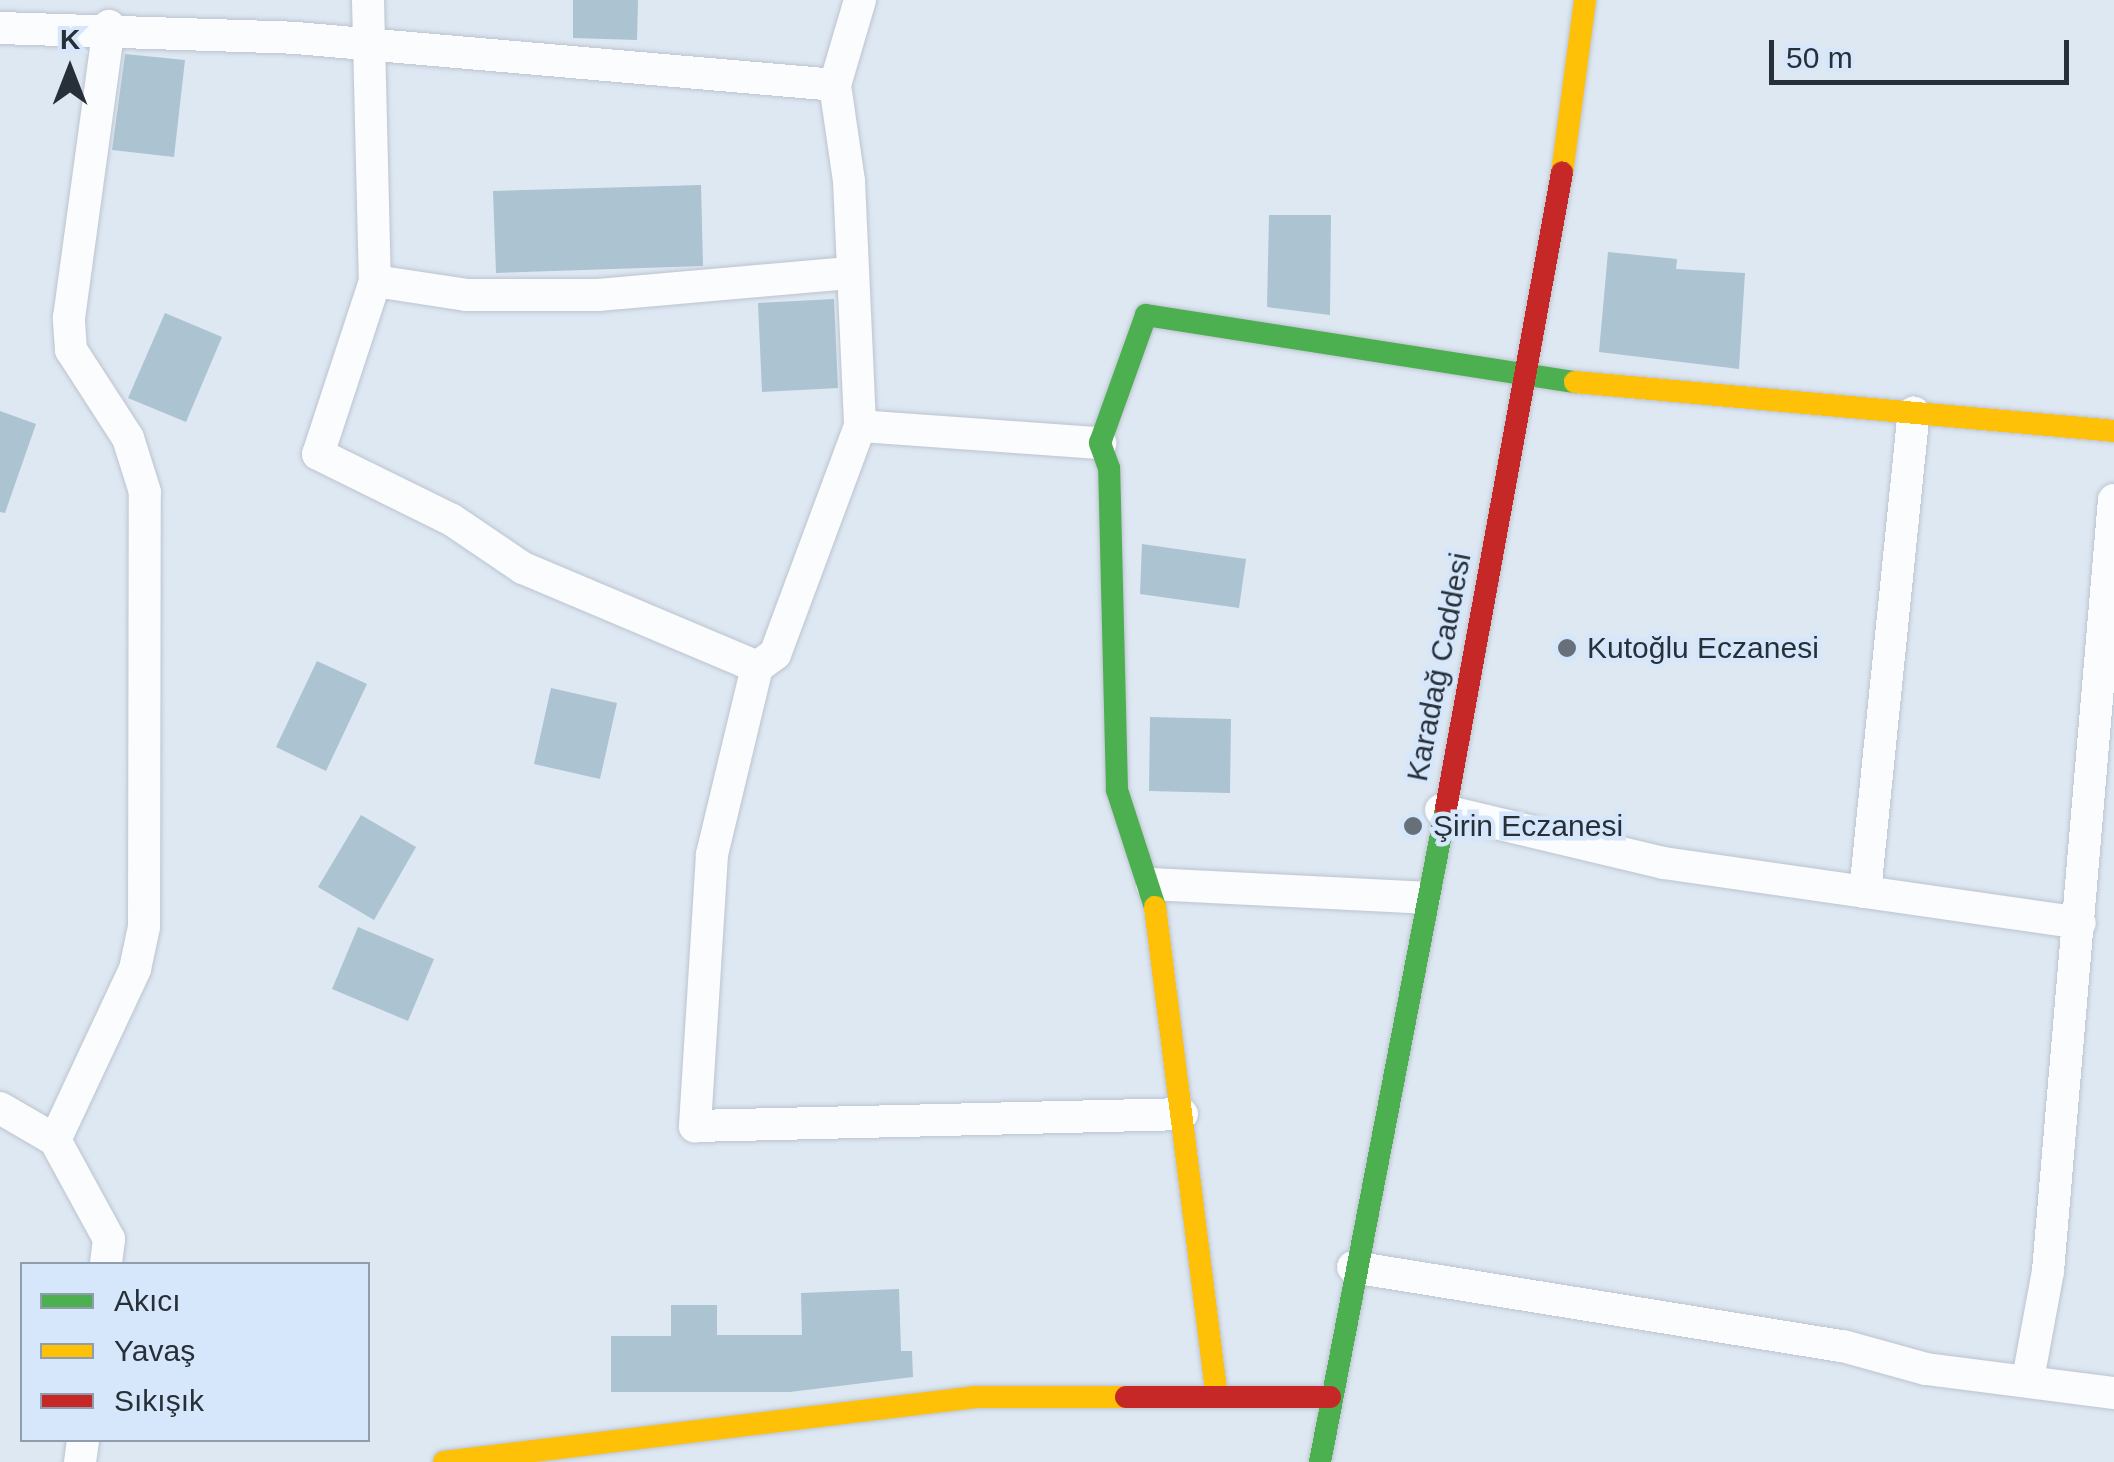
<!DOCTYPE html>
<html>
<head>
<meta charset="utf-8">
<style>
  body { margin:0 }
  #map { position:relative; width:2114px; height:1462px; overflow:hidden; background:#dee8f3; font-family:Helvetica,sans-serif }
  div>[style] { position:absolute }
  .building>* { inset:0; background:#acc3d1 }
  .roads { filter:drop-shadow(0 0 2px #bcc4ce) drop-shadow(0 0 2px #bcc4ce) }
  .street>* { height:32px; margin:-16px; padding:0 16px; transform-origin:16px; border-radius:16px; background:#fafcfd }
  .fast>* { height:22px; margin:-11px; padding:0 11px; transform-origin:11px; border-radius:11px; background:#4caf50 }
  .slow>* { height:22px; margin:-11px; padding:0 11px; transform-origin:11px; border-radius:11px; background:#ffc107 }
  .jam>* { height:22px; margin:-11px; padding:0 11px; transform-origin:11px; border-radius:11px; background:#c62828 }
  .dots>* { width:28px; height:28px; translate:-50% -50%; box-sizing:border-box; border:5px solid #d6e7fb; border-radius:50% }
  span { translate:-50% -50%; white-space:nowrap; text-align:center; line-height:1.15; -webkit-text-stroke:9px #d6e7fb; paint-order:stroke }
  .poi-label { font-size:30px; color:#272f38 }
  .left { translate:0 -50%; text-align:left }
  .street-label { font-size:30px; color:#272f38 }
  .legend { position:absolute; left:20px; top:1262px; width:350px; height:180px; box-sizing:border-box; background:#d6e7fb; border:2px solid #909dad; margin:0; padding:12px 18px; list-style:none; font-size:30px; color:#272f38 }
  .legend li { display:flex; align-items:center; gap:20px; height:50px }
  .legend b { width:50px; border:2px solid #909dad }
  .north { position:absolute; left:20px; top:20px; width:100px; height:100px; -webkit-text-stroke:8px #d6e7fb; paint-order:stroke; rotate:0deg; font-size:28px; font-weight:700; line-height:40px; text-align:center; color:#272f38 }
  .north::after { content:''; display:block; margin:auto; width:35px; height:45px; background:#272f38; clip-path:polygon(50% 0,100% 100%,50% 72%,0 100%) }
  .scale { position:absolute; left:1769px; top:40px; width:300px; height:45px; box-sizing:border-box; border:5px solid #272f38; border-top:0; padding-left:12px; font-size:30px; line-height:35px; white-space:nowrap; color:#272f38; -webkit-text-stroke:8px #d6e7fb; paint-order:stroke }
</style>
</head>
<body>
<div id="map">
  <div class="building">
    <div style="clip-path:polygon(573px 0,638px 0,637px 40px,573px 38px)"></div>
    <div style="clip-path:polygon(125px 54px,185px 60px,174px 157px,112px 150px)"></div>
    <div style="clip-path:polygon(701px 185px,703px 266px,496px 273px,493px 191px)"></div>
    <div style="clip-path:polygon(1269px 215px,1331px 215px,1330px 315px,1267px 307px)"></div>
    <div style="clip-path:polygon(1608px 252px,1677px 259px,1676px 269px,1745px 273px,1739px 369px,1599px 352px)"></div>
    <div style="clip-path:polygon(834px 299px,838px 388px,762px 392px,758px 303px)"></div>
    <div style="clip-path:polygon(165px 313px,222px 337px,186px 422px,128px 398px)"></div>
    <div style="clip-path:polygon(0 411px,36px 424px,5px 513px,0 512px)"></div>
    <div style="clip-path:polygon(1142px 544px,1246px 559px,1239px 608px,1140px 594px)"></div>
    <div style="clip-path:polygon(317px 661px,367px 684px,326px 771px,276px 747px)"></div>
    <div style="clip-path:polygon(551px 688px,617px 703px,600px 779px,534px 764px)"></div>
    <div style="clip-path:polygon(1150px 717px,1231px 719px,1230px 793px,1149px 791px)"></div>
    <div style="clip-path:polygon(361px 815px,416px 847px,374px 920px,318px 887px)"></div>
    <div style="clip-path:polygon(358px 927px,434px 959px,408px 1021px,332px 989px)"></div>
    <div style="clip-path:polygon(899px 1289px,901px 1351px,912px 1351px,913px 1377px,790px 1392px,611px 1392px,611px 1336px,671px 1336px,671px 1305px,717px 1305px,717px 1335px,802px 1335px,801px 1293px)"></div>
  </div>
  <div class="roads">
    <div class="street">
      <div style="left:368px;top:0;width:281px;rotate:88.6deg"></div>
      <div style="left:375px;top:281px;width:182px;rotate:108.2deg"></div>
      <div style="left:318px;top:454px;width:149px;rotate:26.2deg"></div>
      <div style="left:452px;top:520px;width:86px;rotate:34.1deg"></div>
      <div style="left:523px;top:568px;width:254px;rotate:22.9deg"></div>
      <div style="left:860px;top:0;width:89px;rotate:106.4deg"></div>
      <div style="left:835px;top:85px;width:97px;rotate:81.7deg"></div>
      <div style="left:849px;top:181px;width:245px;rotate:87.4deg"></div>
      <div style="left:860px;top:426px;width:243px;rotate:110.4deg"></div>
      <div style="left:775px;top:654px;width:22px;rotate:144deg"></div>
      <div style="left:757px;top:667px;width:193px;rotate:103.5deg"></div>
      <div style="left:712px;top:855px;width:272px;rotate:93.6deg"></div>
      <div style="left:695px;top:1126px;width:487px;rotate:-1.4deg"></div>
      <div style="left:0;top:28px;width:296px;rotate:1.9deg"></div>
      <div style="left:296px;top:38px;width:541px;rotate:4.98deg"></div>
      <div style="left:375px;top:281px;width:92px;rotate:8.7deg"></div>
      <div style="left:466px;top:295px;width:132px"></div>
      <div style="left:598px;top:295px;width:252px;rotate:-5deg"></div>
      <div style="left:860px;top:426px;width:241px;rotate:4.1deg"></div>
      <div style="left:1441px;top:810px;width:229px;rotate:13.4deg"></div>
      <div style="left:1664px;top:863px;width:420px;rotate:8.2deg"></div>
      <div style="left:1152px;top:884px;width:272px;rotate:2.9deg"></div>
      <div style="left:1865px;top:892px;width:482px;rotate:-84.2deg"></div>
      <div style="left:0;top:1108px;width:64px;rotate:30.2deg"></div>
      <div style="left:55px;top:1140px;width:113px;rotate:61.4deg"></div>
      <div style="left:109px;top:1239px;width:25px;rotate:97deg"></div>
      <div style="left:55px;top:1140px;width:189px;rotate:-64.9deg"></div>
      <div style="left:135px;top:969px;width:43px;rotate:-77.9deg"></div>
      <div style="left:144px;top:927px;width:435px;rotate:-89.9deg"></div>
      <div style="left:145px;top:492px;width:57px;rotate:-107.5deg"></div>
      <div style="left:128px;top:438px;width:105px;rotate:-122.9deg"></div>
      <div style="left:71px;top:350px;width:32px;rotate:-94deg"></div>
      <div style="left:69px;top:318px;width:295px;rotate:-82.2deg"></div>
      <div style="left:1353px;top:1267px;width:496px;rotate:9.2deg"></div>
      <div style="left:1843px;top:1346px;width:86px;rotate:15.5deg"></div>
      <div style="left:1926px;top:1369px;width:190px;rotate:7.3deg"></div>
      <div style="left:2028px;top:1379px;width:110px;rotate:-79.5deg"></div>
      <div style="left:2048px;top:1271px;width:774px;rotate:-85.11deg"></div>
      <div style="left:80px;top:1462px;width:22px;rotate:-82deg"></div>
    </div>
    <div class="fast">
      <div style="left:1155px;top:907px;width:123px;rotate:-108deg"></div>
      <div style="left:1117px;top:790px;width:322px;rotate:-91.4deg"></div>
      <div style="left:1109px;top:468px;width:27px;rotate:-110deg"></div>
      <div style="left:1100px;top:443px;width:136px;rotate:-70.2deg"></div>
      <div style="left:1146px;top:315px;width:434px;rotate:8.9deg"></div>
      <div style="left:1320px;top:1462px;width:666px;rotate:-79.09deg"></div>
    </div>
    <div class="slow">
      <div style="left:1562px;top:173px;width:175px;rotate:-82.4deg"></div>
      <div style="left:1575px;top:382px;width:541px;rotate:5.19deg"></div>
      <div style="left:1155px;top:907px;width:494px;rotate:82.8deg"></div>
      <div style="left:444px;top:1462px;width:536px;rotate:-6.97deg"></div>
      <div style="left:976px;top:1397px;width:150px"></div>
    </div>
    <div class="jam">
      <div style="left:1446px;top:808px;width:646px;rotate:-79.65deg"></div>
      <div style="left:1126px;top:1397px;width:204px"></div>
    </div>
  </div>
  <div class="dots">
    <div style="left:1567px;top:648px;background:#677079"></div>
    <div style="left:1413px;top:826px;background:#677079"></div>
  </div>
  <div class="poi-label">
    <span class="left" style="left:1587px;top:648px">Kutoğlu Eczanesi</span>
    <span class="left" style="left:1433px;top:826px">Şirin Eczanesi</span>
  </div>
  <div class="street-label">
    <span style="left:1439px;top:667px;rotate:-79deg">Karadağ Caddesi</span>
  </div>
  <ul class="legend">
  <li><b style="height:12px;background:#4caf50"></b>Akıcı</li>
  <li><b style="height:12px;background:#ffc107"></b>Yavaş</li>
  <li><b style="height:12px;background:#c62828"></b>Sıkışık</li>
  </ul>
  <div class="north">K</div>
  <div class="scale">50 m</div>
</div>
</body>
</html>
